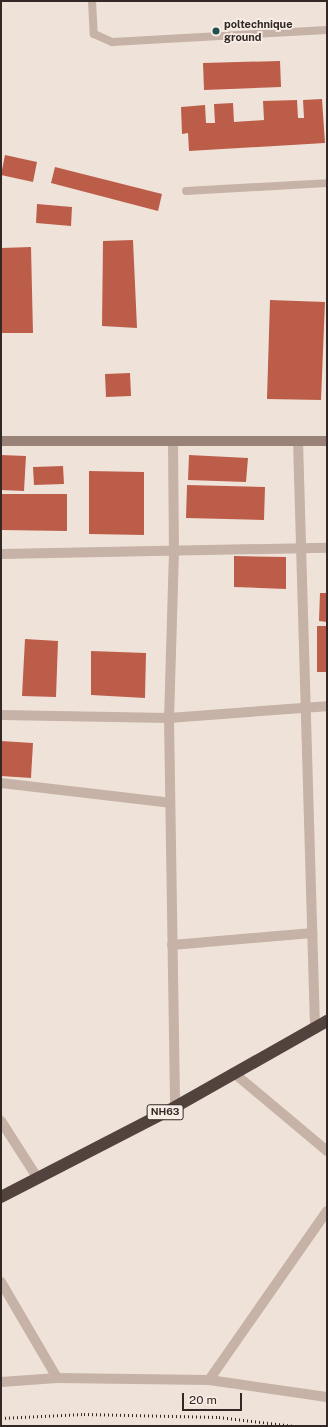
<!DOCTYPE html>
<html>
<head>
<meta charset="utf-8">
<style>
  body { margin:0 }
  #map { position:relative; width:328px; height:1427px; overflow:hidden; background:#efe3d9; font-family:"Public Sans",sans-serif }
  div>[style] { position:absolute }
  .building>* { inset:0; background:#bc5d49 }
  .lane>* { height:8px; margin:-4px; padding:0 4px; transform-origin:4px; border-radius:4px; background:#c6b2a6 }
  .street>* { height:10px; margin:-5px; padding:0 5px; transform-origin:5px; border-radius:5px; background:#c6b2a6 }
  .secondary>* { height:10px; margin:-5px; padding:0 5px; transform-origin:5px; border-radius:5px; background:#998278 }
  .highway>* { height:12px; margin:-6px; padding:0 6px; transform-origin:6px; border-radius:6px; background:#53433e }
  .rail>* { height:3px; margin-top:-1.5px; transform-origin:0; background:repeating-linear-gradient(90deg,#322926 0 1px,transparent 0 4px) }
  .dots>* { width:11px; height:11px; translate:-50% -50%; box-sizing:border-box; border:2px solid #f7ede5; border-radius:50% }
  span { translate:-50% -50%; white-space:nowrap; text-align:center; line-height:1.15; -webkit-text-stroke:3.5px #f7ede5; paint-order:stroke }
  .shield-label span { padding:1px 3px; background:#f7ede5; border:1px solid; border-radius:3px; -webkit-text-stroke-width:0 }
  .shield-label { font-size:10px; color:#322926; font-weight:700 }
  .poi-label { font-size:11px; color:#322926; font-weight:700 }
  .left { translate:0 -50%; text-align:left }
  .frame { position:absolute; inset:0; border:2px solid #322926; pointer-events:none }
  .scale { position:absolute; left:182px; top:1393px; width:60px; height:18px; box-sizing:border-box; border:2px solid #322926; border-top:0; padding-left:5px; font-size:12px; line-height:14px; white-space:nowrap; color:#322926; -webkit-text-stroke:3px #f7ede5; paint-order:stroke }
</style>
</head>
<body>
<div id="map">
  <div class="building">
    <div style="clip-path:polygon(280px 61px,281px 87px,204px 90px,203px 63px)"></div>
    <div style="clip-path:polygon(322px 99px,325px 143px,189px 151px,188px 133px,182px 134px,181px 107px,205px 105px,206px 123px,215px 123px,214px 104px,233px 103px,234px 122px,264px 120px,263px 101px,297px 100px,298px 118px,304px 118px,303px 100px)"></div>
    <div style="clip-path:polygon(5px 155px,37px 162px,33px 182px,1px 175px)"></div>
    <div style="clip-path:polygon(55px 167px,162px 194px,158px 211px,51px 183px)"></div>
    <div style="clip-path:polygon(37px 204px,72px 207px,71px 226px,36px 223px)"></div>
    <div style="clip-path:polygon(133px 240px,137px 328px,102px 326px,103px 241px)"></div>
    <div style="clip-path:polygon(31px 247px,33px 333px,1px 333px,1px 248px)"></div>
    <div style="clip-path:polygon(270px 300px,325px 302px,321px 400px,267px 399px)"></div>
    <div style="clip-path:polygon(130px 373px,131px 396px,106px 397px,105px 374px)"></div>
    <div style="clip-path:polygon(1px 455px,26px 456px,24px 491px,1px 490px)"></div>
    <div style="clip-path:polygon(189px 455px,248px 458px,246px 482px,188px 480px)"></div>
    <div style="clip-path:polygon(63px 466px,64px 484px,34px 485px,33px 467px)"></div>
    <div style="clip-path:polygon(89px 471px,144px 472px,144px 535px,89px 534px)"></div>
    <div style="clip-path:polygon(187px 485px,265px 487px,264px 520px,186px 518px)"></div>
    <div style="clip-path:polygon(1px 494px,67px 494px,67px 531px,1px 530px)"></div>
    <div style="clip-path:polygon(234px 556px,286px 557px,286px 589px,234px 587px)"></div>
    <div style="clip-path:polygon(320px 593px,327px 593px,327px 622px,319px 621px)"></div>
    <div style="clip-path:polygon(317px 626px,327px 626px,327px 672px,317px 672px)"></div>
    <div style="clip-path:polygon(25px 639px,58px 641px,56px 697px,22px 696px)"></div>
    <div style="clip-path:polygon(91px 651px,146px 653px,145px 698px,91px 695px)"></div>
    <div style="clip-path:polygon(1px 741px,33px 743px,31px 778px,1px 776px)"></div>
  </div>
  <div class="lane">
    <div style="left:92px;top:1px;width:33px;rotate:87deg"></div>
    <div style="left:94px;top:34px;width:20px;rotate:24deg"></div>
    <div style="left:112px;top:42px;width:215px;rotate:-3.2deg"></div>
    <div style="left:186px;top:191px;width:141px;rotate:-3.2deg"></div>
  </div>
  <div class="street">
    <div style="left:298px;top:441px;width:588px;rotate:88.34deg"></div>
    <div style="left:173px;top:442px;width:109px;rotate:89.5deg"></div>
    <div style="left:174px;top:551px;width:167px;rotate:91.7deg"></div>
    <div style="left:169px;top:718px;width:389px;rotate:89.1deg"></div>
    <div style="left:1px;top:554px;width:326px;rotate:-1.1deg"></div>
    <div style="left:1px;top:715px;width:168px;rotate:1deg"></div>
    <div style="left:169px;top:718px;width:158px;rotate:-4.3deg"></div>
    <div style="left:1px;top:783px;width:170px;rotate:6.7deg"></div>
    <div style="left:172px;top:945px;width:141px;rotate:-4.9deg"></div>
    <div style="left:234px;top:1073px;width:121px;rotate:40deg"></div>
    <div style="left:1px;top:1121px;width:67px;rotate:57.3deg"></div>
    <div style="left:1px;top:1282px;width:111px;rotate:59.7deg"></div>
    <div style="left:209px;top:1380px;width:206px;rotate:-55.1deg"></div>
    <div style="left:1px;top:1382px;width:56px;rotate:-4.1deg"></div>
    <div style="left:57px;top:1378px;width:152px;rotate:0.8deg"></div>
    <div style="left:209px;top:1380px;width:119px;rotate:8.2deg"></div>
  </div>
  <div class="secondary">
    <div style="left:1px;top:441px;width:326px"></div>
  </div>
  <div class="highway">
    <div style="left:1px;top:1197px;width:196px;rotate:-27.3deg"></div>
    <div style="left:175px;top:1107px;width:175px;rotate:-29.5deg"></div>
  </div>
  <div class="rail">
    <div style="left:1px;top:1418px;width:83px;rotate:-2.8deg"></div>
    <div style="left:84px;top:1414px;width:135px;rotate:1.3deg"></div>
    <div style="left:219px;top:1417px;width:76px;rotate:6.8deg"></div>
  </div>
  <div class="dots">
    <div style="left:216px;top:31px;background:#1f5050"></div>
  </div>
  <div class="shield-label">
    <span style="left:165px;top:1112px">NH63</span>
  </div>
  <div class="poi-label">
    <span class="left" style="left:224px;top:31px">poltechnique<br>ground</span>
  </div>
  <div class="frame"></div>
  <div class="scale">20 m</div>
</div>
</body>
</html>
